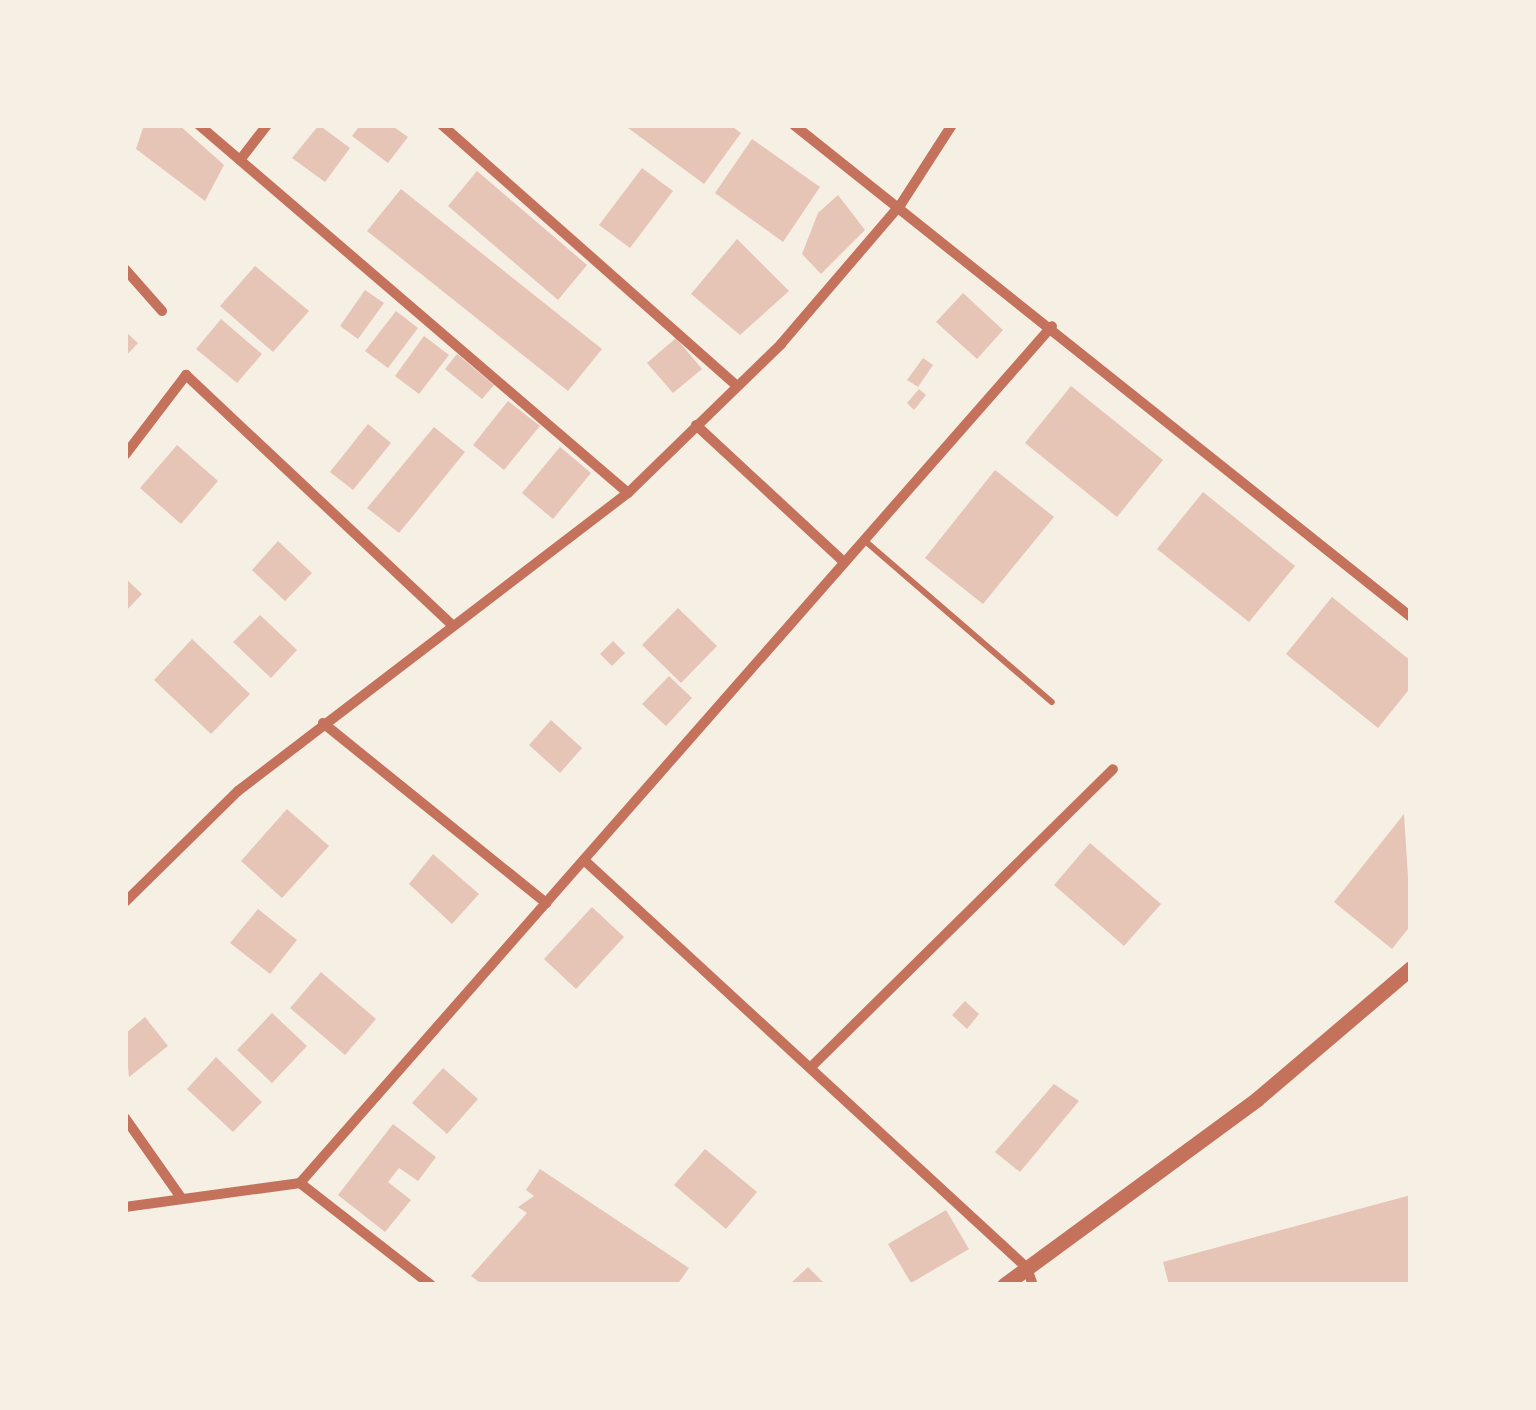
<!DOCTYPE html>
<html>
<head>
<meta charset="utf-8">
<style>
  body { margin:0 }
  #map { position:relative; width:1536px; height:1410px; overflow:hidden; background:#f6efe4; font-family:Inter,sans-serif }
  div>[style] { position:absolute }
  .building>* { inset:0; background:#e6c5b7 }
  .service>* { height:6px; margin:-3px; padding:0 3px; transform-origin:3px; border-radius:3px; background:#c5725c }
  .minor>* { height:10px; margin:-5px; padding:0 5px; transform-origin:5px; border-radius:5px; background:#c5725c }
  .tertiary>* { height:15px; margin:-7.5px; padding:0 7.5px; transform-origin:7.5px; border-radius:7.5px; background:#c5725c }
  span { translate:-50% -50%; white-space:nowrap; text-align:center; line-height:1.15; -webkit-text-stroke:10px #f6efe4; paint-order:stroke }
  .frame { position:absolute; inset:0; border:128px solid #f6efe4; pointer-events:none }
</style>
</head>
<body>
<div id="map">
  <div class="building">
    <div style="clip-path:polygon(144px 125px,179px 125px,224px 165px,205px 201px,136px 149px)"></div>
    <div style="clip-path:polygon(319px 125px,350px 148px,325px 182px,292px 158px)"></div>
    <div style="clip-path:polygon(360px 125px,391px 125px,408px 137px,388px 163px,352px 136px)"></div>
    <div style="clip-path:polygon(624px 125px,730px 125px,741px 133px,704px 184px)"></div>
    <div style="clip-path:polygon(752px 139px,820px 187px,783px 242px,715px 193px)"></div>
    <div style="clip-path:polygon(642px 168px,673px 191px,630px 248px,599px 225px)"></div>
    <div style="clip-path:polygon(477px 171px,587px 265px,558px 300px,448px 206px)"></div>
    <div style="clip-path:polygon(401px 189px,602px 349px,568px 391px,367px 231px)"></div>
    <div style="clip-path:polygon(838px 195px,865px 230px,821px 274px,802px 254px,818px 213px)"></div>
    <div style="clip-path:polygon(737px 239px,789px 291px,740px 335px,691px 294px)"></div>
    <div style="clip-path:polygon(255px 266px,309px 311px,273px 352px,220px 306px)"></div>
    <div style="clip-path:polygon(365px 290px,384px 303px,358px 339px,340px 326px)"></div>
    <div style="clip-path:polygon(963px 293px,1003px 330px,977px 359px,936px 322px)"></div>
    <div style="clip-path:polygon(396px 311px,418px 328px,388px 368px,365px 351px)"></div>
    <div style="clip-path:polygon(221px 319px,262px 354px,237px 383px,196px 349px)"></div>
    <div style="clip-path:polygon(125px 331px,138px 343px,125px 357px)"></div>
    <div style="clip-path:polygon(424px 336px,449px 355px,419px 394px,395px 376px)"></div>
    <div style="clip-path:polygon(676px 338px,702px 369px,673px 393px,647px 363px)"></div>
    <div style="clip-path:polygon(457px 354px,494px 385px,482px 399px,445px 369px)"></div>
    <div style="clip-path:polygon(923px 358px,933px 365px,918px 387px,907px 380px)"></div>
    <div style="clip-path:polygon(1071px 386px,1163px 460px,1117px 517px,1025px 443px)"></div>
    <div style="clip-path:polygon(919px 389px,926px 395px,914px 410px,907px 403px)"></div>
    <div style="clip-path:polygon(508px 401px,540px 426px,504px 470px,473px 445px)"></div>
    <div style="clip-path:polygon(368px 424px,391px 443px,353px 490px,330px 472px)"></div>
    <div style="clip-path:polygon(434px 427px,465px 452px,399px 533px,367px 508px)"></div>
    <div style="clip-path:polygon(177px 445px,218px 481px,181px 524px,140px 488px)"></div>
    <div style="clip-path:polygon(560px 447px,591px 473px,553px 519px,522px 493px)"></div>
    <div style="clip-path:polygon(995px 470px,1054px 517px,983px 604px,925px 558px)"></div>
    <div style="clip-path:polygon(1203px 492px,1295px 566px,1249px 622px,1157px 549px)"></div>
    <div style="clip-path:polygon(278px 541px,312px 573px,285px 601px,252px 570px)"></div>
    <div style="clip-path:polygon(125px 578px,142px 594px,125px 612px)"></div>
    <div style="clip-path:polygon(1332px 597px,1411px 661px,1411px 687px,1378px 728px,1286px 654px)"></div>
    <div style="clip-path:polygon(678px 608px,717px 646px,681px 683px,642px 645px)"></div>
    <div style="clip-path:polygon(260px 615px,297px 650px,271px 678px,233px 642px)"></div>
    <div style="clip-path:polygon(192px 639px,250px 694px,211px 734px,154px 680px)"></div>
    <div style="clip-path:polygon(613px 641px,625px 653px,612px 666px,600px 654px)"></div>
    <div style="clip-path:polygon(669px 676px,692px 698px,666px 726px,642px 704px)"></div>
    <div style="clip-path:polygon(551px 720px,582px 748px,560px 773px,529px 745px)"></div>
    <div style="clip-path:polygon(287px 809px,329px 846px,282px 898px,241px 861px)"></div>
    <div style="clip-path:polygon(1404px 814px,1411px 925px,1392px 949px,1334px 902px)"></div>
    <div style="clip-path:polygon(1090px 843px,1161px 904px,1124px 946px,1054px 885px)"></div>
    <div style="clip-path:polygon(433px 854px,479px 894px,452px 924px,409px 884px)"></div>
    <div style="clip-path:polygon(592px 907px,624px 937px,576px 989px,544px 959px)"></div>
    <div style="clip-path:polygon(258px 909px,297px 940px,270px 974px,230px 943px)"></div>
    <div style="clip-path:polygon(321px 972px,376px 1019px,345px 1055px,290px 1008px)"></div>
    <div style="clip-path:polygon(965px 1001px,979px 1014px,967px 1029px,952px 1015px)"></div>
    <div style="clip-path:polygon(272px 1013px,307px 1046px,272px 1083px,237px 1050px)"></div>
    <div style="clip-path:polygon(145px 1017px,168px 1046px,129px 1077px,125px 1034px)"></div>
    <div style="clip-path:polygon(216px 1057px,262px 1102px,233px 1132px,187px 1089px)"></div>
    <div style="clip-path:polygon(443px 1068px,478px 1099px,447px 1134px,412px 1103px)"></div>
    <div style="clip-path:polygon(1054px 1084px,1079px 1101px,1020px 1172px,995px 1152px)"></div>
    <div style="clip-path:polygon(393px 1124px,436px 1157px,418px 1181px,399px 1168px,388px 1182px,411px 1200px,385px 1232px,338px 1195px)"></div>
    <div style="clip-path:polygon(705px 1149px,757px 1192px,726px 1229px,674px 1185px)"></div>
    <div style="clip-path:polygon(540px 1169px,689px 1268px,677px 1285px,483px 1285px,471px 1276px,527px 1213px,518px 1207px,534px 1196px,526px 1190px)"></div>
    <div style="clip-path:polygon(1411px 1195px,1411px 1285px,1169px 1285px,1163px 1262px)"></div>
    <div style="clip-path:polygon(946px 1210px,969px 1249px,911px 1283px,888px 1244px)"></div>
    <div style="clip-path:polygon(808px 1267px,826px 1285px,789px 1285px)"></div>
  </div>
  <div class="service">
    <div style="left:864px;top:540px;width:248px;rotate:40.8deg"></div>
  </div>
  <div class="minor">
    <div style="left:199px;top:125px;width:565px;rotate:40.62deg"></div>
    <div style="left:442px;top:125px;width:392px;rotate:41.5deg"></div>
    <div style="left:794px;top:125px;width:789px;rotate:38.57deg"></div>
    <div style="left:240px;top:160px;width:44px;rotate:-52.4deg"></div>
    <div style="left:125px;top:269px;width:56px;rotate:48.6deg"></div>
    <div style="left:696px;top:425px;width:200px;rotate:42.8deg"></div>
    <div style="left:125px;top:455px;width:101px;rotate:-52.7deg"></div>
    <div style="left:186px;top:375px;width:362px;rotate:43.2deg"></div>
    <div style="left:323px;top:723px;width:287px;rotate:38.9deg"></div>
    <div style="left:584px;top:860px;width:602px;rotate:42.64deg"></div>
    <div style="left:1027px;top:1268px;width:18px;rotate:71deg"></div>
    <div style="left:125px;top:902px;width:158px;rotate:-44.5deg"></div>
    <div style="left:238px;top:791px;width:491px;rotate:-37.4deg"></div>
    <div style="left:628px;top:493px;width:214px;rotate:-44.2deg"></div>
    <div style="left:781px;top:344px;width:184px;rotate:-49.4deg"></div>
    <div style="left:901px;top:204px;width:94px;rotate:-57.2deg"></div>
    <div style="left:811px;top:1067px;width:424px;rotate:-44.6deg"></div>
    <div style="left:125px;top:1118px;width:99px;rotate:54.9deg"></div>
    <div style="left:300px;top:1183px;width:166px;rotate:37.9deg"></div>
    <div style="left:125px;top:1207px;width:177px;rotate:-7.8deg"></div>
    <div style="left:300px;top:1183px;width:1140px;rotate:-48.73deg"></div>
  </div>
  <div class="tertiary">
    <div style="left:1004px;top:1285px;width:314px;rotate:-36.3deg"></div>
    <div style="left:1257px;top:1099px;width:202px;rotate:-40.4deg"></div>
  </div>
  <div class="frame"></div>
</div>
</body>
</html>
